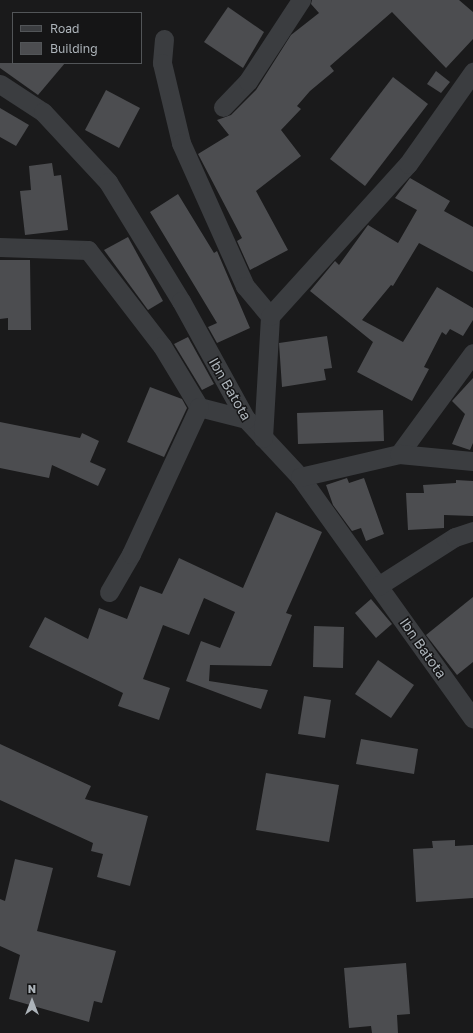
<!DOCTYPE html>
<html>
<head>
<meta charset="utf-8">
<style>
  body { margin:0 }
  #map { position:relative; width:473px; height:1033px; overflow:hidden; background:#1a1a1b; font-family:"Golos Text",sans-serif }
  div>[style] { position:absolute }
  .building>* { inset:0; background:#4c4d50 }
  .street>* { height:19px; margin:-9.5px; padding:0 9.5px; transform-origin:9.5px; border-radius:9.5px; background:#3b3d40 }
  span { translate:-50% -50%; white-space:nowrap; text-align:center; line-height:1.15; -webkit-text-stroke:3px #151516; paint-order:stroke }
  .street-label { font-size:14px; color:#adb4ba }
  .legend { position:absolute; left:12px; top:12px; width:130px; height:52px; box-sizing:border-box; background:#151516; border:1px solid #525558; margin:0; padding:5px 7px; list-style:none; font-size:12px; color:#adb4ba }
  .legend li { display:flex; align-items:center; gap:8px; height:20px }
  .legend b { width:20px; border:1px solid #525558 }
  .north { position:absolute; left:12px; top:981px; width:40px; height:40px; -webkit-text-stroke:3px #151516; paint-order:stroke; rotate:0deg; font-size:11px; font-weight:700; line-height:16px; text-align:center; color:#adb4ba }
  .north::after { content:''; display:block; margin:auto; width:14px; height:18px; background:#adb4ba; clip-path:polygon(50% 0,100% 100%,50% 72%,0 100%) }
</style>
</head>
<body>
<div id="map">
  <div class="building">
    <div style="clip-path:polygon(312px 0,459px 0,473px 12px,473px 39px,446px 68px,392px 12px,330px 66px,334px 71px,310px 91px,297px 106px,301px 109px,281px 130px,301px 156px,256px 191px,288px 250px,250px 270px,237px 241px,242px 238px,198px 154px,229px 135px,217px 120px,231px 115px,256px 90px,291px 35px,319px 13px,311px 4px)"></div>
    <div style="clip-path:polygon(228px 7px,264px 32px,243px 68px,204px 42px)"></div>
    <div style="clip-path:polygon(0 63px,65px 63px,38px 95px,0 68px)"></div>
    <div style="clip-path:polygon(436px 71px,450px 82px,441px 93px,427px 84px)"></div>
    <div style="clip-path:polygon(393px 77px,428px 104px,365px 186px,330px 159px)"></div>
    <div style="clip-path:polygon(106px 90px,140px 108px,119px 148px,85px 130px)"></div>
    <div style="clip-path:polygon(0 108px,29px 125px,16px 146px,0 137px)"></div>
    <div style="clip-path:polygon(52px 163px,54px 176px,61px 175px,68px 230px,25px 235px,20px 191px,31px 190px,29px 166px)"></div>
    <div style="clip-path:polygon(410px 178px,450px 201px,444px 211px,473px 227px,473px 272px,419px 243px,393px 286px,391px 285px,362px 320px,403px 342px,437px 287px,473px 308px,473px 320px,463px 336px,450px 329px,446px 335px,442px 332px,424px 367px,429px 369px,412px 401px,357px 372px,373px 342px,310px 291px,335px 261px,339px 265px,368px 225px,398px 243px,417px 210px,395px 198px)"></div>
    <div style="clip-path:polygon(178px 194px,214px 253px,217px 251px,250px 328px,217px 343px,208px 327px,217px 323px,150px 212px)"></div>
    <div style="clip-path:polygon(128px 237px,163px 301px,148px 310px,104px 250px)"></div>
    <div style="clip-path:polygon(0 260px,30px 260px,31px 330px,8px 330px,8px 318px,0 319px)"></div>
    <div style="clip-path:polygon(327px 336px,332px 368px,324px 369px,326px 380px,282px 387px,279px 343px)"></div>
    <div style="clip-path:polygon(188px 337px,214px 384px,202px 390px,174px 344px)"></div>
    <div style="clip-path:polygon(473px 378px,473px 443px,470px 450px,452px 444px,465px 414px,452px 401px)"></div>
    <div style="clip-path:polygon(150px 387px,182px 399px,187px 408px,164px 457px,127px 442px)"></div>
    <div style="clip-path:polygon(383px 410px,384px 441px,298px 444px,297px 413px)"></div>
    <div style="clip-path:polygon(0 422px,80px 438px,82px 433px,99px 441px,90px 462px,106px 469px,98px 486px,52px 465px,49px 478px,0 468px)"></div>
    <div style="clip-path:polygon(347px 478px,349px 483px,364px 478px,384px 534px,366px 541px,361px 528px,352px 531px,333px 505px,326px 485px)"></div>
    <div style="clip-path:polygon(456px 480px,473px 481px,473px 516px,444px 515px,444px 528px,408px 530px,406px 493px,424px 493px,423px 485px,456px 483px)"></div>
    <div style="clip-path:polygon(276px 512px,322px 532px,286px 613px,292px 615px,271px 666px,210px 665px,209px 681px,268px 690px,261px 709px,186px 681px,201px 641px,220px 648px,235px 612px,204px 598px,189px 635px,163px 625px,143px 679px,170px 688px,159px 720px,118px 706px,123px 693px,29px 647px,45px 617px,88px 639px,99px 608px,127px 619px,140px 586px,162px 594px,179px 558px,243px 588px)"></div>
    <div style="clip-path:polygon(473px 597px,473px 662px,457px 675px,426px 635px)"></div>
    <div style="clip-path:polygon(371px 599px,392px 624px,376px 638px,355px 613px)"></div>
    <div style="clip-path:polygon(314px 626px,344px 627px,343px 668px,313px 667px)"></div>
    <div style="clip-path:polygon(378px 660px,414px 685px,391px 718px,355px 694px)"></div>
    <div style="clip-path:polygon(304px 696px,331px 700px,325px 738px,298px 734px)"></div>
    <div style="clip-path:polygon(361px 739px,418px 749px,414px 774px,356px 764px)"></div>
    <div style="clip-path:polygon(0 744px,91px 786px,85px 799px,148px 816px,130px 886px,97px 877px,103px 854px,91px 851px,93px 843px,0 800px)"></div>
    <div style="clip-path:polygon(266px 773px,339px 785px,329px 842px,256px 830px)"></div>
    <div style="clip-path:polygon(455px 840px,455px 846px,473px 845px,473px 898px,416px 902px,413px 849px,433px 848px,432px 841px)"></div>
    <div style="clip-path:polygon(15px 859px,53px 868px,37px 931px,116px 951px,102px 1003px,94px 1001px,89px 1022px,9px 999px,20px 955px,0 946px,0 899px,5px 901px)"></div>
    <div style="clip-path:polygon(406px 963px,410px 1014px,397px 1015px,398px 1033px,372px 1033px,371px 1026px,349px 1028px,344px 968px)"></div>
  </div>
  <div class="street">
    <div style="left:164px;top:39px;width:24px;rotate:95deg"></div>
    <div style="left:162px;top:63px;width:82px;rotate:76.6deg"></div>
    <div style="left:181px;top:143px;width:157px;rotate:65.9deg"></div>
    <div style="left:245px;top:286px;width:39px;rotate:50deg"></div>
    <div style="left:0;top:84px;width:51px;rotate:33.1deg"></div>
    <div style="left:43px;top:112px;width:96px;rotate:47.1deg"></div>
    <div style="left:108px;top:182px;width:140px;rotate:58.5deg"></div>
    <div style="left:181px;top:301px;width:135px;rotate:61.2deg"></div>
    <div style="left:246px;top:419px;width:79px;rotate:47deg"></div>
    <div style="left:300px;top:477px;width:297px;rotate:54.4deg"></div>
    <div style="left:223px;top:107px;width:36px;rotate:-46deg"></div>
    <div style="left:248px;top:81px;width:97px;rotate:-56.8deg"></div>
    <div style="left:0;top:247px;width:88px;rotate:2deg"></div>
    <div style="left:88px;top:250px;width:121px;rotate:52.4deg"></div>
    <div style="left:162px;top:346px;width:71px;rotate:58.8deg"></div>
    <div style="left:199px;top:407px;width:49px;rotate:14.3deg"></div>
    <div style="left:263px;top:438px;width:122px;rotate:-86.7deg"></div>
    <div style="left:270px;top:316px;width:205px;rotate:-47.8deg"></div>
    <div style="left:408px;top:164px;width:113px;rotate:-54.8deg"></div>
    <div style="left:399px;top:454px;width:125px;rotate:-53.8deg"></div>
    <div style="left:300px;top:477px;width:102px;rotate:-13.1deg"></div>
    <div style="left:399px;top:454px;width:74px;rotate:5.4deg"></div>
    <div style="left:378px;top:586px;width:91px;rotate:-32.5deg"></div>
    <div style="left:455px;top:537px;width:19px;rotate:-18deg"></div>
    <div style="left:109px;top:592px;width:44px;rotate:-59.9deg"></div>
    <div style="left:131px;top:554px;width:162px;rotate:-65.2deg"></div>
  </div>
  <div class="street-label">
    <span style="left:230px;top:389px;rotate:60deg">Ibn Batota</span>
    <span style="left:423px;top:648px;rotate:55deg">Ibn Batota</span>
  </div>
  <ul class="legend">
  <li><b style="height:5px;background:#3b3d40"></b>Road</li>
  <li><b style="height:11px;background:#4c4d50"></b>Building</li>
  </ul>
  <div class="north">N</div>
</div>
</body>
</html>
